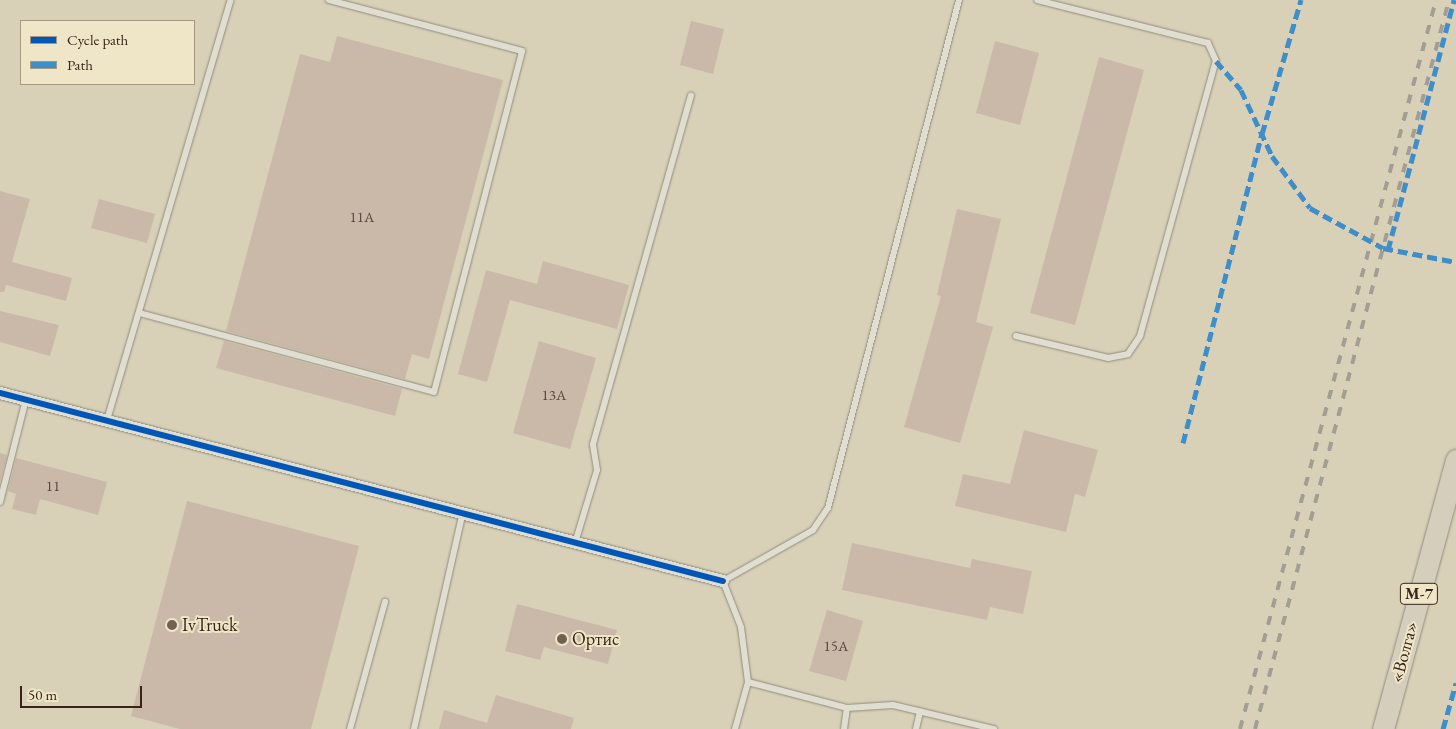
<!DOCTYPE html>
<html>
<head>
<meta charset="utf-8">
<style>
  body { margin:0 }
  #map { position:relative; width:1456px; height:729px; overflow:hidden; background:#d8d1b8; font-family:"EB Garamond",serif }
  div>[style] { position:absolute }
  .building>* { inset:0; background:#cab9a8 }
  .roads { filter:drop-shadow(0 0 1px #928b7c) drop-shadow(0 0 1px #928b7c) }
  .service>* { height:6px; margin:-3px; padding:0 3px; transform-origin:3px; border-radius:3px; background:#e0ddd1 }
  .minor>* { height:12px; margin:-6px; padding:0 6px; transform-origin:6px; border-radius:6px; background:#e0ddd1 }
  .trunk>* { height:21px; margin:-10.5px; padding:0 10.5px; transform-origin:10.5px; border-radius:10.5px; background:#d5cebc }
  .rail>* { height:4px; margin-top:-2px; transform-origin:0; background:repeating-linear-gradient(90deg,#a39e94 0 9px,transparent 0 18px) }
  .quiet>* { height:5px; margin-top:-2.5px; transform-origin:0; background:repeating-linear-gradient(90deg,#3e8ec9 0 10px,transparent 0 15px) }
  .cycleway>* { height:6px; margin:-3px; padding:0 3px; transform-origin:3px; border-radius:3px; background:#0057b8 }
  .dots>* { width:14px; height:14px; translate:-50% -50%; box-sizing:border-box; border:2px solid #efe6c8; border-radius:50% }
  span { translate:-50% -50%; white-space:nowrap; text-align:center; line-height:1.15; -webkit-text-stroke:4px #efe6c8; paint-order:stroke }
  .number-label { font-size:15px; color:#5c493e }
  .number-label span { -webkit-text-stroke-width:0 }
  .shield-label span { padding:1px 4px; background:#efe6c8; border:1px solid; border-radius:4px; -webkit-text-stroke-width:0 }
  .shield-label { font-size:16px; color:#38241a; font-weight:700 }
  .poi-label { font-size:18px; color:#38241a }
  .left { translate:0 -50%; text-align:left }
  .street-label { font-size:18px; color:#38241a }
  .legend { position:absolute; left:20px; top:20px; width:175px; height:65px; box-sizing:border-box; background:#efe6c8; border:1px solid #a69882; margin:0; padding:6px 9px; list-style:none; font-size:15px; color:#38241a }
  .legend li { display:flex; align-items:center; gap:10px; height:25px }
  .legend b { width:25px; border:1px solid #a69882 }
  .scale { position:absolute; left:20px; top:686px; width:122px; height:22px; box-sizing:border-box; border:2px solid #38241a; border-top:0; padding-left:6px; font-size:15px; line-height:18px; white-space:nowrap; color:#38241a; -webkit-text-stroke:4px #efe6c8; paint-order:stroke }
</style>
</head>
<body>
<div id="map">
  <div class="building">
    <div style="clip-path:polygon(691px 21px,724px 29px,713px 74px,680px 65px)"></div>
    <div style="clip-path:polygon(337px 36px,503px 80px,429px 359px,412px 354px,405px 379px,226px 331px,300px 54px,330px 62px)"></div>
    <div style="clip-path:polygon(995px 41px,1039px 53px,1020px 125px,976px 113px)"></div>
    <div style="clip-path:polygon(1099px 57px,1144px 70px,1075px 325px,1030px 313px)"></div>
    <div style="clip-path:polygon(0 191px,30px 199px,12px 262px,72px 278px,66px 301px,6px 285px,4px 292px,0 292px)"></div>
    <div style="clip-path:polygon(99px 199px,155px 214px,147px 243px,91px 228px)"></div>
    <div style="clip-path:polygon(957px 209px,1001px 219px,976px 322px,993px 327px,960px 443px,904px 427px,941px 296px,937px 295px)"></div>
    <div style="clip-path:polygon(543px 261px,629px 285px,617px 329px,510px 300px,487px 382px,458px 374px,486px 270px,537px 284px)"></div>
    <div style="clip-path:polygon(0 311px,59px 325px,50px 356px,0 342px)"></div>
    <div style="clip-path:polygon(224px 341px,402px 389px,395px 416px,216px 368px)"></div>
    <div style="clip-path:polygon(539px 341px,596px 358px,570px 449px,513px 433px)"></div>
    <div style="clip-path:polygon(1024px 430px,1098px 450px,1085px 497px,1075px 494px,1066px 532px,955px 506px,963px 474px,1010px 484px)"></div>
    <div style="clip-path:polygon(0 453px,7px 455px,0 482px)"></div>
    <div style="clip-path:polygon(16px 458px,107px 482px,98px 515px,40px 499px,36px 515px,12px 509px,16px 494px,8px 491px)"></div>
    <div style="clip-path:polygon(187px 501px,359px 546px,311px 729px,180px 729px,131px 716px)"></div>
    <div style="clip-path:polygon(852px 543px,970px 568px,972px 559px,1032px 571px,1023px 614px,990px 607px,987px 620px,842px 590px)"></div>
    <div style="clip-path:polygon(517px 604px,617px 630px,608px 664px,544px 647px,540px 660px,505px 651px)"></div>
    <div style="clip-path:polygon(827px 610px,863px 621px,846px 681px,809px 671px)"></div>
    <div style="clip-path:polygon(496px 695px,574px 718px,571px 729px,439px 729px,444px 710px,487px 723px)"></div>
  </div>
  <div class="roads">
    <div class="service">
      <div style="left:139px;top:313px;width:305px;rotate:15deg"></div>
      <div style="left:434px;top:392px;width:352px;rotate:-75.5deg"></div>
      <div style="left:522px;top:51px;width:200px;rotate:-165.2deg"></div>
      <div style="left:1016px;top:336px;width:95px;rotate:13.4deg"></div>
      <div style="left:1108px;top:358px;width:20px;rotate:-11deg"></div>
      <div style="left:1128px;top:354px;width:22px;rotate:-56deg"></div>
      <div style="left:1140px;top:336px;width:285px;rotate:-74.6deg"></div>
      <div style="left:1216px;top:61px;width:20px;rotate:-114deg"></div>
      <div style="left:1208px;top:43px;width:176px;rotate:-165.9deg"></div>
      <div style="left:107px;top:420px;width:438px;rotate:-73.6deg"></div>
      <div style="left:0;top:502px;width:106px;rotate:-75.8deg"></div>
      <div style="left:575px;top:543px;width:76px;rotate:-73.2deg"></div>
      <div style="left:597px;top:470px;width:26px;rotate:-99deg"></div>
      <div style="left:593px;top:444px;width:362px;rotate:-74.3deg"></div>
      <div style="left:748px;top:682px;width:102px;rotate:14.7deg"></div>
      <div style="left:847px;top:708px;width:46px;rotate:-3.7deg"></div>
      <div style="left:893px;top:705px;width:104px;rotate:13.4deg"></div>
      <div style="left:350px;top:729px;width:132px;rotate:-74.6deg"></div>
      <div style="left:414px;top:729px;width:222px;rotate:-77.3deg"></div>
      <div style="left:735px;top:729px;width:49px;rotate:-74.5deg"></div>
      <div style="left:748px;top:682px;width:55px;rotate:-97.3deg"></div>
      <div style="left:741px;top:627px;width:49px;rotate:-111.4deg"></div>
      <div style="left:723px;top:581px;width:103px;rotate:-29.5deg"></div>
      <div style="left:813px;top:530px;width:27px;rotate:-56deg"></div>
      <div style="left:828px;top:508px;width:525px;rotate:-75.54deg"></div>
      <div style="left:844px;top:729px;width:21px;rotate:-82deg"></div>
      <div style="left:916px;top:729px;width:18px;rotate:-77deg"></div>
    </div>
    <div class="minor">
      <div style="left:0;top:393px;width:747px;rotate:14.58deg"></div>
    </div>
    <div class="trunk">
      <div style="left:1383px;top:729px;width:279px;rotate:-74.8deg"></div>
    </div>
  </div>
  <div class="rail">
    <div style="left:1240px;top:729px;width:755px;rotate:-74.95deg"></div>
    <div style="left:1255px;top:729px;width:754px;rotate:-75.1deg"></div>
  </div>
  <div class="quiet">
    <div style="left:1216px;top:61px;width:38px;rotate:49deg"></div>
    <div style="left:1241px;top:90px;width:73px;rotate:64.8deg"></div>
    <div style="left:1272px;top:156px;width:64px;rotate:53.8deg"></div>
    <div style="left:1310px;top:208px;width:83px;rotate:28.7deg"></div>
    <div style="left:1383px;top:248px;width:74px;rotate:10.9deg"></div>
    <div style="left:1388px;top:250px;width:259px;rotate:-75.2deg"></div>
    <div style="left:1183px;top:443px;width:319px;rotate:-75.7deg"></div>
    <div style="left:1262px;top:134px;width:140px;rotate:-73.8deg"></div>
    <div style="left:1443px;top:729px;width:48px;rotate:-74.2deg"></div>
  </div>
  <div class="cycleway">
    <div style="left:0;top:393px;width:747px;rotate:14.58deg"></div>
  </div>
  <div class="dots">
    <div style="left:172px;top:625px;background:#706151"></div>
    <div style="left:562px;top:639px;background:#706151"></div>
  </div>
  <div class="number-label">
    <span style="left:362px;top:217px">11А</span>
    <span style="left:554px;top:395px">13А</span>
    <span style="left:53px;top:486px">11</span>
    <span style="left:836px;top:646px">15А</span>
  </div>
  <div class="shield-label">
    <span style="left:1419px;top:594px">М-7</span>
  </div>
  <div class="poi-label">
    <span class="left" style="left:182px;top:625px">IvTruck</span>
    <span class="left" style="left:572px;top:639px">Ортис</span>
  </div>
  <div class="street-label">
    <span style="left:1404px;top:652px;rotate:-75deg">«Волга»</span>
  </div>
  <ul class="legend">
  <li><b style="height:6px;background:#0057b8"></b>Cycle path</li>
  <li><b style="height:6px;background:#3e8ec9"></b>Path</li>
  </ul>
  <div class="scale">50 m</div>
</div>
</body>
</html>
